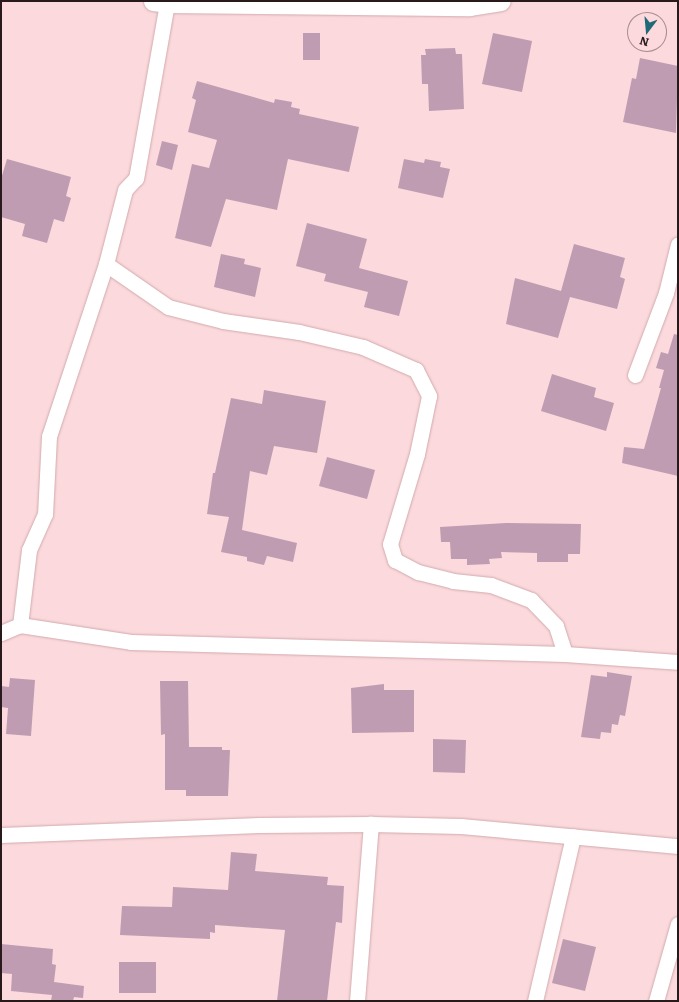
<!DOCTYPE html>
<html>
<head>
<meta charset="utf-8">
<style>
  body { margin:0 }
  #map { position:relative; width:679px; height:1002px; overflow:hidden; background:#fbd9dc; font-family:Literata,serif }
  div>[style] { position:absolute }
  .building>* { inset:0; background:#bf9cb2 }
  .roads { filter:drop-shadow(0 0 1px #d2aaad) drop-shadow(0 0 1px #d2aaad) }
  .minor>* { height:15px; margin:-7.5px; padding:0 7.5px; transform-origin:7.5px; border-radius:7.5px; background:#fff }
  .tertiary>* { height:19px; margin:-9.5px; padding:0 9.5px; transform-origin:9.5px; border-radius:9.5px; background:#fff }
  span { translate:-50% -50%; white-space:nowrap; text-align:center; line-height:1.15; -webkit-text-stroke:3.5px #fbd9dc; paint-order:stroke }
  .frame { position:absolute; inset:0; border:2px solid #281a1b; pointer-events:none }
  .north { position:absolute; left:627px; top:12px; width:40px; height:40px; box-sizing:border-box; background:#fbd9dc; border:1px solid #a78d8f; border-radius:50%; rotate:196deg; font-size:11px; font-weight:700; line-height:16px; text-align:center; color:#281a1b }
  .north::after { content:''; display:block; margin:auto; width:14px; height:18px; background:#226978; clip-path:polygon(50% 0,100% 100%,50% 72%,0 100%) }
</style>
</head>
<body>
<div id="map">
  <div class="building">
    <div style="clip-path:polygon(303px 33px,320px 33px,320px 60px,303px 60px)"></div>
    <div style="clip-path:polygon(493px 33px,532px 41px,522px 92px,482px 84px)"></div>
    <div style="clip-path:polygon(455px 48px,456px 54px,462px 54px,464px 109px,429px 111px,428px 84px,422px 84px,421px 55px,426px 55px,425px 49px)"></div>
    <div style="clip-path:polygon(640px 58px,678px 66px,676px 133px,623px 122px,632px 78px,636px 79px)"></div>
    <div style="clip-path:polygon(197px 81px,274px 103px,275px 99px,292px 102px,291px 107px,300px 109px,299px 114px,359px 127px,349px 172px,288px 159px,277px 210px,226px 199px,211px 247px,175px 238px,192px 164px,209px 168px,217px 140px,188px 132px,196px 100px,192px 98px)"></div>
    <div style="clip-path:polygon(162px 141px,178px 145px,172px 170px,156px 165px)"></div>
    <div style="clip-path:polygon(7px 159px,71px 177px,66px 196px,71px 198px,64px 222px,54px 219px,47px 243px,22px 236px,25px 224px,1px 217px,1px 179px)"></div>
    <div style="clip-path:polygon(404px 159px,424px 163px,425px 159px,441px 162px,440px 167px,450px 169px,443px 198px,398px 188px)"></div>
    <div style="clip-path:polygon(307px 223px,367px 239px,359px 268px,408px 281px,399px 316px,364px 307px,368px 292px,324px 281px,326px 274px,296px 266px)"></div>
    <div style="clip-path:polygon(574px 244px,625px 258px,620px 277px,625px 279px,617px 309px,570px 297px,558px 338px,506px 324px,515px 278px,561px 291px)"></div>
    <div style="clip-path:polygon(221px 254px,245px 259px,244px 264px,261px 268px,255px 297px,214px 287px)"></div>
    <div style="clip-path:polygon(674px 334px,678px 335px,678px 476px,622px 463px,624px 447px,644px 449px,661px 388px,659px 388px,664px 370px,656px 368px,661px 352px,668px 354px)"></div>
    <div style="clip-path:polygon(552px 374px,596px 388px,594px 397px,614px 403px,606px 431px,541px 411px)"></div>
    <div style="clip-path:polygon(264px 390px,326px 401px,317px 453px,274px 446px,267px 475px,250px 471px,242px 530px,297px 543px,293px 562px,267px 556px,264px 565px,247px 561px,247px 557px,221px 552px,229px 517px,207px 514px,213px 473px,215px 473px,231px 398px,262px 404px)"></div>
    <div style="clip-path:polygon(327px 457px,375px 470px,367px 499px,319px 486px)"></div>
    <div style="clip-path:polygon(506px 523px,581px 524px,580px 554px,568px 554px,568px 562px,537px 562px,537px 553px,501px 552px,502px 558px,489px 559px,490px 564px,467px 565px,467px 559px,451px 559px,450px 542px,441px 542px,440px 527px)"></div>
    <div style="clip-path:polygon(607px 672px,632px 676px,625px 716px,620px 715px,618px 725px,612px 724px,611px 733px,601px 732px,600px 739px,581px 737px,591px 675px,607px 677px)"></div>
    <div style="clip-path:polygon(10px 678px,35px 680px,31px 736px,6px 734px,8px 708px,1px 707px,1px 686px,9px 687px)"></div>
    <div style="clip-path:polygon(160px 681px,188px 681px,189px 747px,222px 747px,222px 750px,230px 750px,228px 796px,186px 796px,186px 790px,165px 790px,165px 734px,161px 735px)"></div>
    <div style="clip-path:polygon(384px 684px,384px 690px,414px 690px,414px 732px,352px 733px,351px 688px)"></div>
    <div style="clip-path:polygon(433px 739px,466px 740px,465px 773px,433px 772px)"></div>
    <div style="clip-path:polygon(231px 852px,257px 854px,255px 871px,328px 877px,327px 885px,344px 886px,342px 923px,336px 922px,327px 1001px,277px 1001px,285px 930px,215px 925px,215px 933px,210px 932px,210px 939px,120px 935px,122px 906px,172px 907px,173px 887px,228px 890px)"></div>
    <div style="clip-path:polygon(563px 939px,596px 947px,585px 991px,552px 983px)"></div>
    <div style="clip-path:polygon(1px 944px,53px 949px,52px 964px,56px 965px,54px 982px,84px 986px,83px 998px,74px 997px,73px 1001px,51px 1001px,52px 995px,11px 991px,12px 974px,1px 973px)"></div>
    <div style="clip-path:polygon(119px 962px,156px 962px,156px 993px,119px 993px)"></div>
  </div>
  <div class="roads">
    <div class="minor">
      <div style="left:167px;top:3px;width:178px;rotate:100deg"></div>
      <div style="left:136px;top:178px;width:16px;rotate:133deg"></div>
      <div style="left:125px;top:190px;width:76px;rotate:104.4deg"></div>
      <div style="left:106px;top:264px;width:181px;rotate:108.3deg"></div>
      <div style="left:49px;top:436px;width:78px;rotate:92.9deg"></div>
      <div style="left:45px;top:514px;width:39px;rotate:114deg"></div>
      <div style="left:29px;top:550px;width:76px;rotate:96.8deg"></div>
      <div style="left:20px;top:625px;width:112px;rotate:8.7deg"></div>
      <div style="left:131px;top:642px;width:434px;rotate:1.6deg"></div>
      <div style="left:565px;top:654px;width:113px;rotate:4deg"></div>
      <div style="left:106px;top:264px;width:75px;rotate:34.7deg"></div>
      <div style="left:168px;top:307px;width:57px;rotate:14.3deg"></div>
      <div style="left:223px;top:321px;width:77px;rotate:8.2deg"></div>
      <div style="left:299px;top:332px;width:66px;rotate:13.2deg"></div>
      <div style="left:363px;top:347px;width:58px;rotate:23.5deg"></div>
      <div style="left:416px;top:370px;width:29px;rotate:63deg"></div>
      <div style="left:429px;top:396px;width:59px;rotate:101.7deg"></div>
      <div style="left:417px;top:454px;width:94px;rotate:106.7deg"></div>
      <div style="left:390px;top:544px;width:17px;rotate:73deg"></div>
      <div style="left:395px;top:560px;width:26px;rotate:28deg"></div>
      <div style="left:418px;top:572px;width:36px;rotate:14deg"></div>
      <div style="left:453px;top:581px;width:38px;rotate:6deg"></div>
      <div style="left:491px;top:585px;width:43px;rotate:20.6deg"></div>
      <div style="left:531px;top:600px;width:36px;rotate:46deg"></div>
      <div style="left:556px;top:626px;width:29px;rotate:72deg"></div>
      <div style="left:635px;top:375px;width:88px;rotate:-69.3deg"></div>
      <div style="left:666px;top:293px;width:50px;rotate:-76.2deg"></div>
      <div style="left:1px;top:633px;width:21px;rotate:-23deg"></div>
      <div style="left:1px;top:835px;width:258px;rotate:-2.2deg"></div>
      <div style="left:259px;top:825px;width:112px;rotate:-0.5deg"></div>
      <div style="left:371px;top:824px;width:90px;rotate:1.3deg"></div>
      <div style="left:461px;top:826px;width:218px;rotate:5.3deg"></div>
      <div style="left:357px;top:1001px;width:178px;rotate:-85.5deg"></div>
      <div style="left:535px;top:1001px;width:169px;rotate:-77deg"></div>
      <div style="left:656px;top:1001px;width:80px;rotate:-74.1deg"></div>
    </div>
    <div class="tertiary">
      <div style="left:153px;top:1px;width:14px;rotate:8deg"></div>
      <div style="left:167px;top:3px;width:302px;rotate:0.6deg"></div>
      <div style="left:469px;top:6px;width:32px;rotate:-9deg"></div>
    </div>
  </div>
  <div class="frame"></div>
  <div class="north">N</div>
</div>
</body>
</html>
